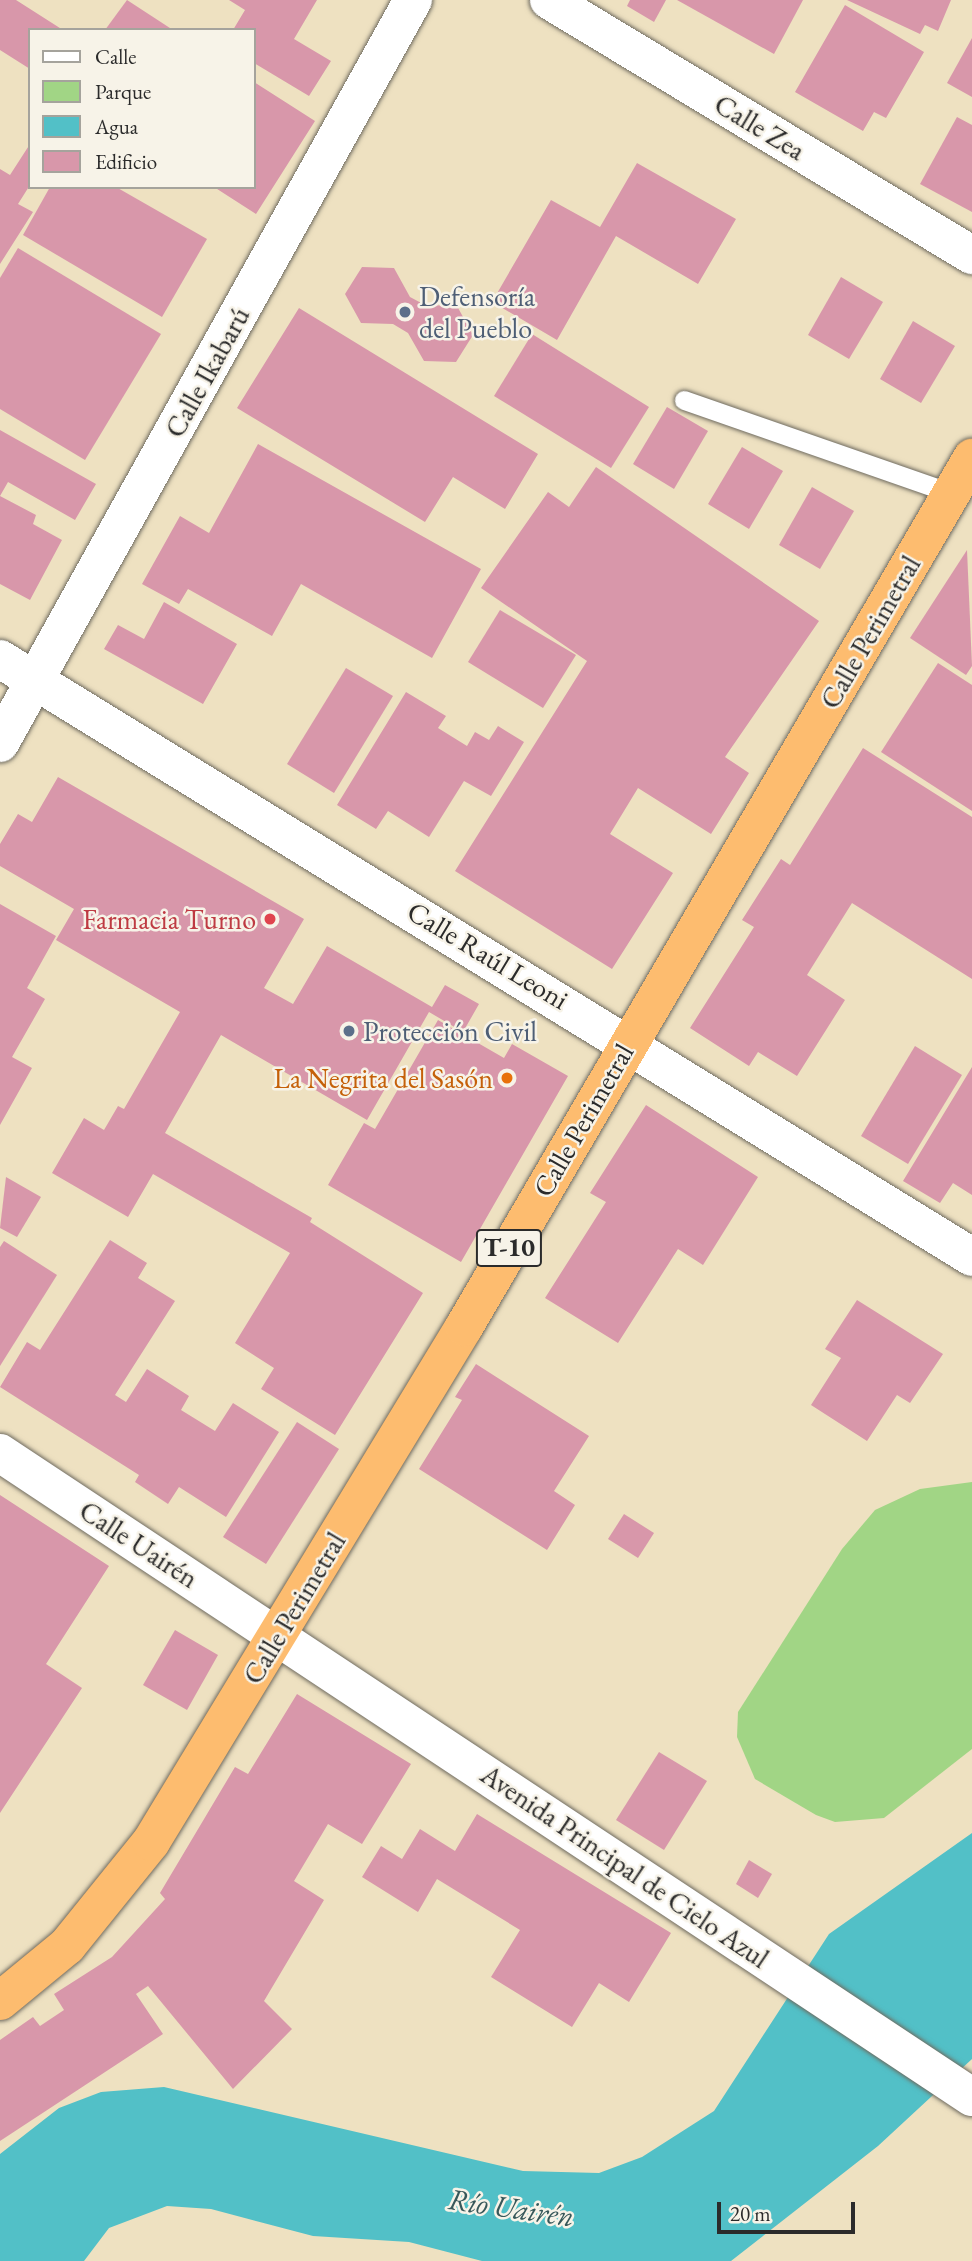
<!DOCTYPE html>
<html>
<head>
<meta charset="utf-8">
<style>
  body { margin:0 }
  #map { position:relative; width:972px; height:2261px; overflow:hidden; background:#eee1c1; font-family:"EB Garamond",serif }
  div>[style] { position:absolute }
  .green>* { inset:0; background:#a1d585 }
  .water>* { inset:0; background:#52c0c7 }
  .building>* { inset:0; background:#d897aa }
  .roads { filter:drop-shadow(0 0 2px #6f6b60) drop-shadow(0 0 2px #6f6b60) }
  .service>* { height:19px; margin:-9.5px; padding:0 9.5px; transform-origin:9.5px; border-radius:9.5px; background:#fff }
  .minor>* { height:38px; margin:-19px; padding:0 19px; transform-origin:19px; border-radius:19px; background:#fff }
  .trunk>* { height:38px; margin:-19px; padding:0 19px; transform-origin:19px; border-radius:19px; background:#fdbc6f }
  .dots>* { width:19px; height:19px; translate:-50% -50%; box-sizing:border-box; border:4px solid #f7f3e8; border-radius:50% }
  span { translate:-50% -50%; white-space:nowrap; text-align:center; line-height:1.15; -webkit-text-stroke:5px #f7f3e8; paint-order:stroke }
  .shield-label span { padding:2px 5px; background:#f7f3e8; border:2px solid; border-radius:5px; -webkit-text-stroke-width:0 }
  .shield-label { font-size:26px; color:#2b2b2b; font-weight:700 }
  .street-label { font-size:28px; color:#2b2b2b }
  .service-label { font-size:28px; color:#4e5e75 }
  .left { translate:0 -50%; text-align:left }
  .health-label { font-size:28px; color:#be3a42 }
  .right { translate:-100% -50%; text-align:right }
  .food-label { font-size:28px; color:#c56008 }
  .water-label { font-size:30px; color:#37585a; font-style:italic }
  .legend { position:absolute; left:28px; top:28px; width:228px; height:161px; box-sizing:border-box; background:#f7f3e8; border:2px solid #a5a39c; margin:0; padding:9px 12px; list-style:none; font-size:21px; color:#2b2b2b }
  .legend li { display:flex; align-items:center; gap:14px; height:35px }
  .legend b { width:35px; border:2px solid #a5a39c }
  .scale { position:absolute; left:717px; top:2202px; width:138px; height:32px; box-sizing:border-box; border:4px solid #2b2b2b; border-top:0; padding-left:9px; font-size:21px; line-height:24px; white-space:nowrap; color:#2b2b2b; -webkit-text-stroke:5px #f7f3e8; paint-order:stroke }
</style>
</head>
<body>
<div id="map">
  <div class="green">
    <div style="clip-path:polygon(972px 1482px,972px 1749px,884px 1818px,835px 1822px,816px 1815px,755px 1779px,737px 1737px,738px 1712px,842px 1549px,875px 1510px,920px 1489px)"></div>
  </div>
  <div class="water">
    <div style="clip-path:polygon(972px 1833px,972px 2059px,878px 2146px,731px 2261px,482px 2261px,409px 2242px,313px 2236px,211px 2209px,167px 2206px,109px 2228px,84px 2261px,0 2261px,0 2154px,59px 2108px,101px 2092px,164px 2087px,523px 2171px,599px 2173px,642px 2157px,714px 2111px,829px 1934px)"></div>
  </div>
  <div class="building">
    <div style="clip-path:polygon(0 0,16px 0,63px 30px,30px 30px,30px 69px,0 50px)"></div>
    <div style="clip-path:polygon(127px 0,173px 30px,105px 30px)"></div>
    <div style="clip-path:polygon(229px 0,317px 0,294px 39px,331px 61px,309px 96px,254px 63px,254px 30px,233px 30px,245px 10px)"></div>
    <div style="clip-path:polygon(630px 0,666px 0,654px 22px,627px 6px)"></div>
    <div style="clip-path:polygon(677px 0,803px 0,774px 54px)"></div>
    <div style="clip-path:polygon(847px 0,951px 0,938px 31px,925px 25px,920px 34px)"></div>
    <div style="clip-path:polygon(845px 5px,924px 52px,886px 118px,874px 112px,863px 131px,795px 92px)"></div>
    <div style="clip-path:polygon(972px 38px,972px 97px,947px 83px)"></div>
    <div style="clip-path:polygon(254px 82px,315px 121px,256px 214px,214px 187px,254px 187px)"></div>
    <div style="clip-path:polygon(957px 117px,972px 125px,972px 212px,920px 184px)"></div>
    <div style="clip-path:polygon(30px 144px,30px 185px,18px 204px,33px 212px,0 264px,0 169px,10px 175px)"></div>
    <div style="clip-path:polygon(637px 163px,736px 219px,698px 284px,616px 236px,557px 340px,492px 302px,551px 200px,600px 227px)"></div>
    <div style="clip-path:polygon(50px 187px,116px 187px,207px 239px,162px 317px,23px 235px)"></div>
    <div style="clip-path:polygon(18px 248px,161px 334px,85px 460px,0 409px,0 278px)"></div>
    <div style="clip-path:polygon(362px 267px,394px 268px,410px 297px,425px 305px,457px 306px,473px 335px,456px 362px,424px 361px,408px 333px,393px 324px,361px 323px,345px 294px)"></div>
    <div style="clip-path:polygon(841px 277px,883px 302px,849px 359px,808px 335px)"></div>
    <div style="clip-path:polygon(299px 308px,538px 454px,505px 509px,453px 477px,425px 522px,237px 408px)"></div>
    <div style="clip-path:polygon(913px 321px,955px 346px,921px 403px,880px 379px)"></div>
    <div style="clip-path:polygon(532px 334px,649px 407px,611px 468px,494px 396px)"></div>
    <div style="clip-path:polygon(667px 407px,708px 431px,674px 489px,633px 464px)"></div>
    <div style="clip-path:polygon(0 430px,96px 484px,75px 520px,8px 482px,0 496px,36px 515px,33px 524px,62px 540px,30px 600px,0 584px)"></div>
    <div style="clip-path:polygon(258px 444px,481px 569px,432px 658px,301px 584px,272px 636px,188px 589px,179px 604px,142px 584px,180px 516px,209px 533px)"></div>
    <div style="clip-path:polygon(742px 447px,783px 471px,749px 529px,708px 504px)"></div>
    <div style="clip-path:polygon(596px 467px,819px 621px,725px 757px,749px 773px,711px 834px,638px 788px,610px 834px,673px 873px,612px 969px,455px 871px,587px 661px,481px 588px,548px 492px,569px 507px)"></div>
    <div style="clip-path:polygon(812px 487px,854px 511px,820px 569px,779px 545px)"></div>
    <div style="clip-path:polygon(967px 550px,972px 666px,966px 675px,910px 638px)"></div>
    <div style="clip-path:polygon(164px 602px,237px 644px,203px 704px,104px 649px,118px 625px,144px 639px)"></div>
    <div style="clip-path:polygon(500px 610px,576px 655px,543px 708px,468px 662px)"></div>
    <div style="clip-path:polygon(938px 663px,972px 685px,972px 811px,881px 752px)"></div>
    <div style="clip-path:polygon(346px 668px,393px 696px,334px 793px,287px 764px)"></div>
    <div style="clip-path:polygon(406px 692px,446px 716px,438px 728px,467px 746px,475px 732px,489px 740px,498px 726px,524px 742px,491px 796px,464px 781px,429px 837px,388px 811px,376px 829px,337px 805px)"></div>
    <div style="clip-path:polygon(863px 748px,972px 817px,972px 979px,852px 903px,807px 975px,845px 1000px,797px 1076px,758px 1052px,749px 1066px,690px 1028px,754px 927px,742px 920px,781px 859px,790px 865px)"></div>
    <div style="clip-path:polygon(58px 777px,304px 919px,264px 988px,293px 1004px,327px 946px,432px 1007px,445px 985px,479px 1004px,463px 1032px,429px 1012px,367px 1120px,221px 1035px,165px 1133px,312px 1218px,310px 1222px,423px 1293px,335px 1435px,261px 1389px,274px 1368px,235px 1343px,290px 1253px,153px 1174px,128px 1217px,52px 1173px,84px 1118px,104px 1130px,118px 1106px,124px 1109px,180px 1012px,56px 940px,74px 909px,0 866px,0 844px,18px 814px,32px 822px)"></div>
    <div style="clip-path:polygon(0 904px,56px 936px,27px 988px,45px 999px,12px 1057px,32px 1068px,0 1125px)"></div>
    <div style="clip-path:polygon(438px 1020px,504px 1058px,512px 1044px,568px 1076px,461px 1262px,328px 1185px,364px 1123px,375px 1129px)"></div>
    <div style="clip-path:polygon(915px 1046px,962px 1075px,908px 1164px,861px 1136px)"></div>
    <div style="clip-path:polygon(972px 1067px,972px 1195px,953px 1183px,940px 1203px,903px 1181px)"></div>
    <div style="clip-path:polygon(646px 1105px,758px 1177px,703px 1265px,678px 1249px,618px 1343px,545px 1298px,606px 1202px,590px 1193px)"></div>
    <div style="clip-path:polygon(6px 1177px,41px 1197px,17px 1237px,0 1228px)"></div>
    <div style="clip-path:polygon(110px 1240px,147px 1263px,138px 1278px,175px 1301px,115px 1395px,126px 1402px,147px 1369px,189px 1396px,181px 1410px,215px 1431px,233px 1403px,279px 1432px,226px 1517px,179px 1487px,168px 1504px,135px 1482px,139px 1475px,0 1387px,27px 1342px,40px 1350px)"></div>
    <div style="clip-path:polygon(4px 1241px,57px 1275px,0 1366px,0 1247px)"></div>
    <div style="clip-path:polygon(857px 1300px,943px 1354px,910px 1403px,897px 1395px,867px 1441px,811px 1405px,841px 1358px,825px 1349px)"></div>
    <div style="clip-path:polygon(476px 1364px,589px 1436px,554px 1491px,575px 1505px,547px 1550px,419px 1469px,462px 1400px,455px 1397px)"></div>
    <div style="clip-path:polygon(297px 1422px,339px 1449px,266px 1564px,223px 1537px)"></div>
    <div style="clip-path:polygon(0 1495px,109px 1566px,46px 1664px,82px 1688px,0 1813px)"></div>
    <div style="clip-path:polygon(624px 1514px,654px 1533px,638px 1558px,608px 1539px)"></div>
    <div style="clip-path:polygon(175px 1630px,218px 1655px,187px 1710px,143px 1685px)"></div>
    <div style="clip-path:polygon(297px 1694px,411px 1764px,362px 1844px,328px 1824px,294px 1881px,324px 1900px,264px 2001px,292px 2029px,233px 2089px,148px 1986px,136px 1994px,163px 2034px,0 2141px,0 2040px,33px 2017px,40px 2026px,64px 2010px,54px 1994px,112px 1957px,165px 1899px,160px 1893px,235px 1767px,248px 1774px)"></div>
    <div style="clip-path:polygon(659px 1752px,707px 1781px,664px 1850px,616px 1820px)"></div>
    <div style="clip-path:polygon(477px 1814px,671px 1933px,629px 2002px,599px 1983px,572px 2027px,491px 1977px,520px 1930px,437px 1879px,418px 1912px,362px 1877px,381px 1846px,402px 1859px,420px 1829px,455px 1851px)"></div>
    <div style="clip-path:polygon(749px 1860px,772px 1874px,758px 1898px,736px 1884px)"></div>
  </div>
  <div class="roads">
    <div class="service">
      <div style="left:684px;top:400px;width:283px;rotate:19.2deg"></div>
    </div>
    <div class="minor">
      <div style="left:549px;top:0;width:494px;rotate:31.1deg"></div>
      <div style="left:0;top:659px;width:1141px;rotate:31.6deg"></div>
      <div style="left:0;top:743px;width:850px;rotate:-60.93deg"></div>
      <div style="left:0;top:1453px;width:1166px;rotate:33.53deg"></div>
    </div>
    <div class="trunk">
      <div style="left:0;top:2001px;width:87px;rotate:-39.4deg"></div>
      <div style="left:67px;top:1946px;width:134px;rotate:-51.1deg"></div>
      <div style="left:151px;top:1842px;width:603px;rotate:-58.71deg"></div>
      <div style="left:464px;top:1327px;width:1007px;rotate:-59.69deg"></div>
    </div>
  </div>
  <div class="dots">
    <div style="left:405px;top:312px;background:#5c6f8a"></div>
    <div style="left:270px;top:919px;background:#e0444e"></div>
    <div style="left:349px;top:1031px;background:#5c6f8a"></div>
    <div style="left:507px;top:1078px;background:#e8710a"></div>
  </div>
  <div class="shield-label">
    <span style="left:509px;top:1248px">T-10</span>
  </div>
  <div class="street-label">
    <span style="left:760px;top:127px;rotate:31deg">Calle Zea</span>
    <span style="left:207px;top:372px;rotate:-61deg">Calle Ikabarú</span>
    <span style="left:870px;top:632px;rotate:-60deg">Calle Perimetral</span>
    <span style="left:488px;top:955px;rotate:31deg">Calle Raúl Leoni</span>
    <span style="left:583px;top:1120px;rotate:-60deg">Calle Perimetral</span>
    <span style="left:139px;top:1544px;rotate:33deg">Calle Uairén</span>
    <span style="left:294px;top:1608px;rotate:-59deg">Calle Perimetral</span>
    <span style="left:625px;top:1866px;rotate:34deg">Avenida Principal de Cielo Azul</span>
  </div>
  <div class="service-label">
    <span class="left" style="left:419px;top:312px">Defensoría<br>del Pueblo</span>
    <span class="left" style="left:363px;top:1031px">Protección Civil</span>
  </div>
  <div class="health-label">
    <span class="right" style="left:256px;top:919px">Farmacia Turno</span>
  </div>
  <div class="food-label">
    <span class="right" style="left:493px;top:1078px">La Negrita del Sasón</span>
  </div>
  <div class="water-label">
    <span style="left:511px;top:2208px;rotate:8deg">Río Uairén</span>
  </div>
  <ul class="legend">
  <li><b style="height:9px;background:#fff"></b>Calle</li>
  <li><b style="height:19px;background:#a1d585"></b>Parque</li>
  <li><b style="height:19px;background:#52c0c7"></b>Agua</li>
  <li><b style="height:19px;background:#d897aa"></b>Edificio</li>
  </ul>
  <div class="scale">20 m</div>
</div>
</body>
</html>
